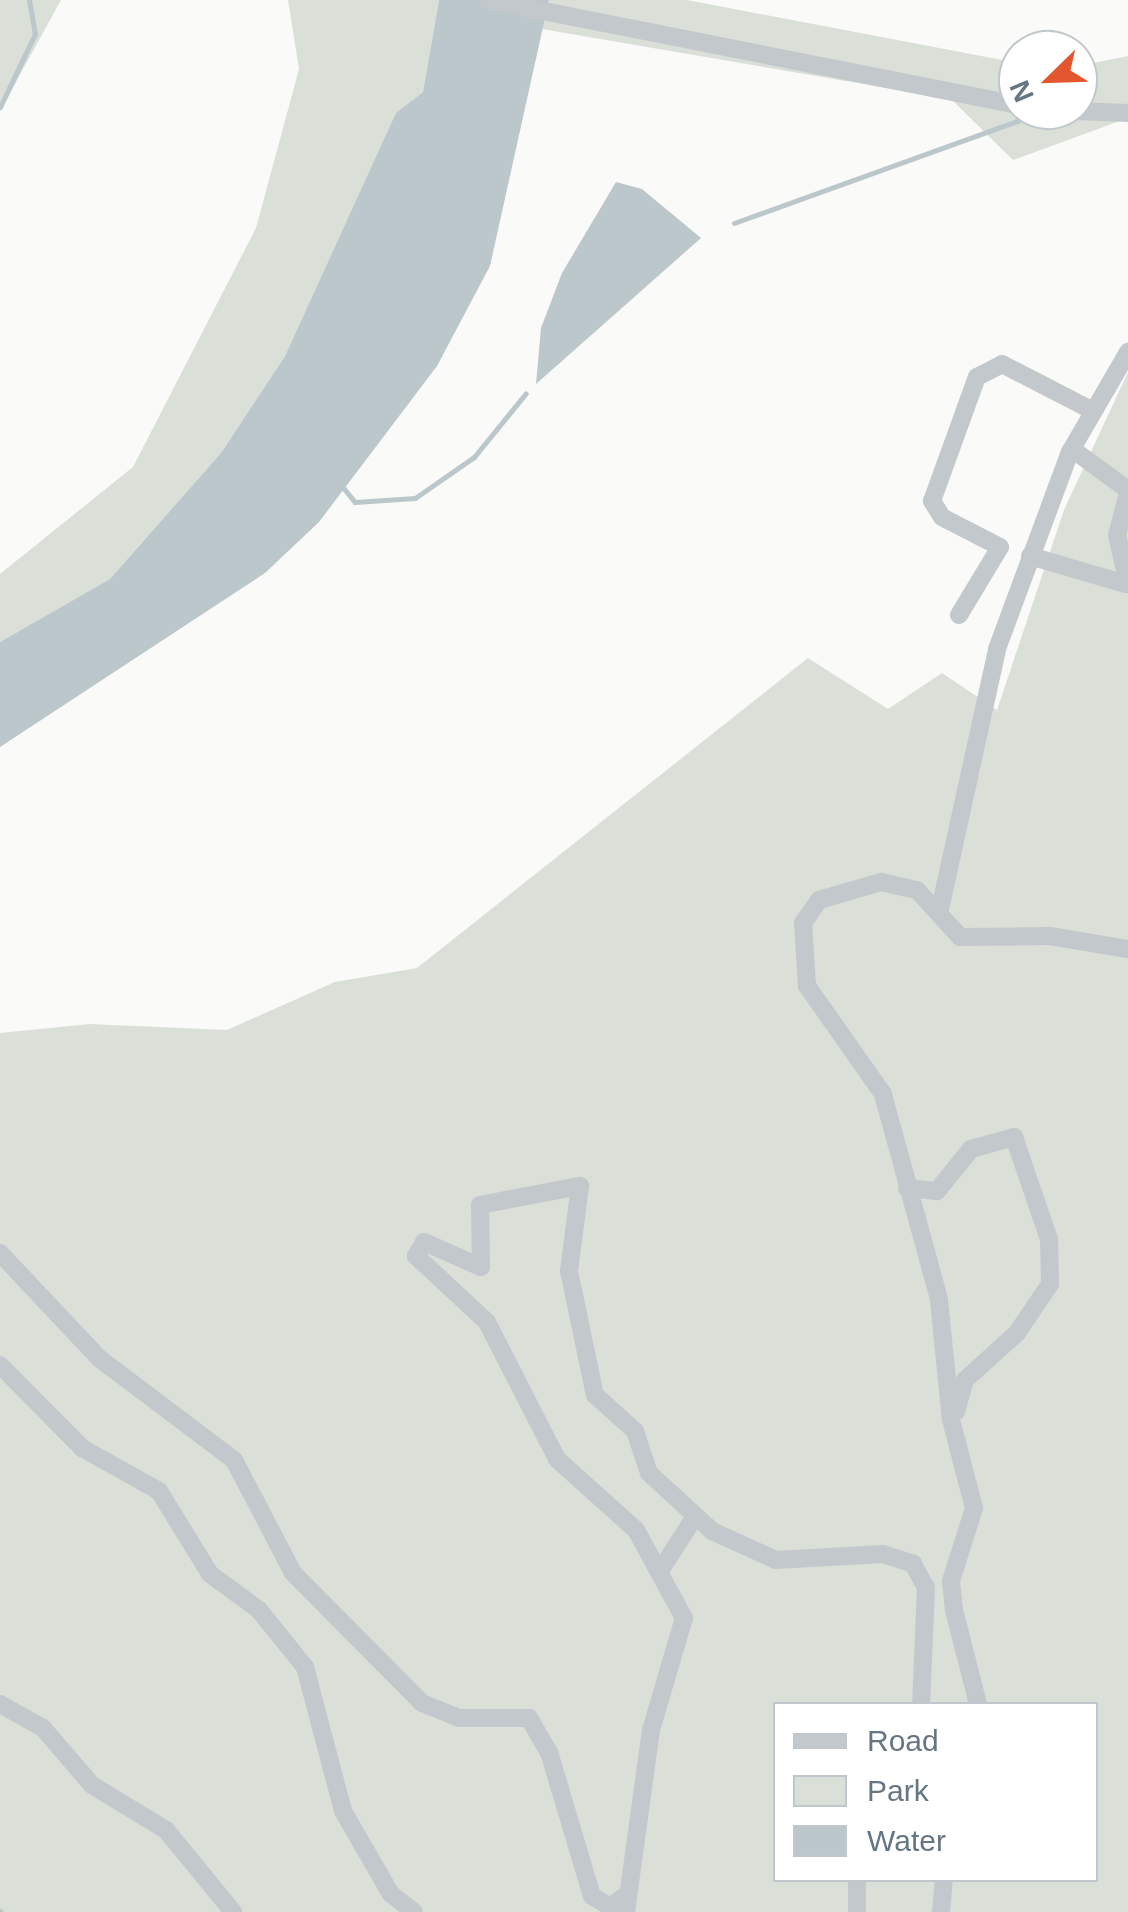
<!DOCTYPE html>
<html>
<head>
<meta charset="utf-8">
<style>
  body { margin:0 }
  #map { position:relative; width:1128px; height:1912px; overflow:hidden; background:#fafaf8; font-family:Helvetica,sans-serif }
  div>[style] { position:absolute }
  .green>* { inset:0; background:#dadfd7 }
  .water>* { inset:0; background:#bbc7cb }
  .stream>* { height:5px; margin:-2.5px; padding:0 2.5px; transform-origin:2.5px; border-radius:2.5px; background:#bbc7cb }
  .minor>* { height:18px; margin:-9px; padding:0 9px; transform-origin:9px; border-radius:9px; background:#c3c8cc }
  span { translate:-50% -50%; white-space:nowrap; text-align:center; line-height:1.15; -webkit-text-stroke:10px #fff; paint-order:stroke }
  .legend { position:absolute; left:773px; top:1702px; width:325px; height:180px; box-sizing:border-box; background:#fff; border:2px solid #c1c8cd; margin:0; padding:12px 18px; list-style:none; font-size:30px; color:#657683 }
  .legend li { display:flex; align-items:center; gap:20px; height:50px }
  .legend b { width:50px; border:2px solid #c1c8cd }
  .north { position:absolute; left:998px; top:30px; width:100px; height:100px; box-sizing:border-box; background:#fff; border:2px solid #c1c8cd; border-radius:50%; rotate:247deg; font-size:28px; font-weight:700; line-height:40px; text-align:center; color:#657683 }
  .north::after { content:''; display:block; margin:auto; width:35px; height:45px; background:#e4572e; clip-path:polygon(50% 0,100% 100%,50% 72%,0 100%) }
</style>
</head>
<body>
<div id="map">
  <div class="green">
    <div style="clip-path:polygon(0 0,61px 0,0 111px)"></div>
    <div style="clip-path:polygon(288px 0,439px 0,423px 92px,396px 114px,285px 356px,221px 453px,110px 579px,0 642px,0 574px,133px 467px,256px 228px,299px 69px)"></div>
    <div style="clip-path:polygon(549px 0,687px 0,1018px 63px,1018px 110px,1078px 110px,1078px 66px,1128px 56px,1128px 118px,1013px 160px,951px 99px,542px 29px)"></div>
    <div style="clip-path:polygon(evenodd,1128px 372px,1128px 1912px,0 1912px,0 1033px,90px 1024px,227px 1030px,335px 982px,417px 968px,808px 658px,888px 709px,942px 673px,997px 710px,1064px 510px,1128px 372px,776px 1704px,1096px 1704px,1096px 1880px,776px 1880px,776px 1704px)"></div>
  </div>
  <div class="water">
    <div style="clip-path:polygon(439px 0,549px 0,490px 266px,437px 366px,319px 522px,265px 573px,0 747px,0 642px,110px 579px,221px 453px,285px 356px,396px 113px,423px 92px)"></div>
    <div style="clip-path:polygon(616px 182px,642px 189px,701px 238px,536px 384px,541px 328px,562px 273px)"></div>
  </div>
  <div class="stream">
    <div style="left:0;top:107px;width:81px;rotate:-64.4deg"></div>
    <div style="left:35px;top:34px;width:35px;rotate:-100deg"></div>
    <div style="left:734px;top:223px;width:302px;rotate:-19.8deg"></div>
    <div style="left:341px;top:485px;width:22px;rotate:51deg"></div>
    <div style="left:355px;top:502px;width:60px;rotate:-3.8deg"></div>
    <div style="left:415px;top:498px;width:72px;rotate:-34.8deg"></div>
    <div style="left:474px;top:457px;width:82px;rotate:-50.9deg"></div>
    <div style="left:0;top:1911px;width:1px;rotate:90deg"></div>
  </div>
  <div class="minor">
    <div style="left:488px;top:0;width:540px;rotate:11.21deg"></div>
    <div style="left:1050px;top:110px;width:78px;rotate:2.2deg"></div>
    <div style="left:1072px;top:449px;width:69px;rotate:36.2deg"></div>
    <div style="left:1128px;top:493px;width:43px;rotate:104.7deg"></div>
    <div style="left:1117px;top:535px;width:50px;rotate:77.3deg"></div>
    <div style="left:1030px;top:556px;width:100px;rotate:16.3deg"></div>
    <div style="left:959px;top:615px;width:79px;rotate:-58.9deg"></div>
    <div style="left:1000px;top:547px;width:65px;rotate:-152.7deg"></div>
    <div style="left:942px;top:517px;width:19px;rotate:-122deg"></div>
    <div style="left:932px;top:501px;width:132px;rotate:-70.1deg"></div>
    <div style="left:977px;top:377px;width:28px;rotate:-27deg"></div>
    <div style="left:1002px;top:364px;width:102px;rotate:27.3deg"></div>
    <div style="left:940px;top:909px;width:266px;rotate:-77.6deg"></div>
    <div style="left:997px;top:649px;width:210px;rotate:-69.7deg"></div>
    <div style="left:1070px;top:452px;width:116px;rotate:-59.9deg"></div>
    <div style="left:907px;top:1188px;width:30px;rotate:6deg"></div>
    <div style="left:937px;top:1191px;width:54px;rotate:-51deg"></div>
    <div style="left:971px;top:1149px;width:45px;rotate:-15.6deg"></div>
    <div style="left:1014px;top:1137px;width:108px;rotate:71.1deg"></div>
    <div style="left:1049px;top:1239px;width:45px;rotate:88.7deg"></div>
    <div style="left:1050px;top:1284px;width:59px;rotate:124deg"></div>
    <div style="left:1017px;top:1333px;width:70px;rotate:137.9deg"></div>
    <div style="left:965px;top:1380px;width:33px;rotate:106deg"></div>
    <div style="left:0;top:1253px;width:146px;rotate:46.7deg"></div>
    <div style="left:100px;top:1359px;width:168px;rotate:37deg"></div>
    <div style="left:234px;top:1460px;width:127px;rotate:62.4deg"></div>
    <div style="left:293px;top:1573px;width:183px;rotate:45.2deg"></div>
    <div style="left:422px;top:1703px;width:40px;rotate:22deg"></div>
    <div style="left:459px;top:1718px;width:70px"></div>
    <div style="left:529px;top:1718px;width:39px;rotate:60deg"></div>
    <div style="left:549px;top:1752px;width:150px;rotate:73.4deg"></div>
    <div style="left:592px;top:1896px;width:21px;rotate:31deg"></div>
    <div style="left:610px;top:1907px;width:22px;rotate:-36deg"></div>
    <div style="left:0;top:1365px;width:117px;rotate:45.3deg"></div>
    <div style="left:82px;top:1448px;width:88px;rotate:29.2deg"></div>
    <div style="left:159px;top:1491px;width:97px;rotate:58.4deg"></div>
    <div style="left:210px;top:1574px;width:61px;rotate:36.3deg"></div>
    <div style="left:259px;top:1610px;width:73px;rotate:51.1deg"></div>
    <div style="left:305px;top:1667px;width:149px;rotate:75.2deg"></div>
    <div style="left:343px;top:1811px;width:96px;rotate:60deg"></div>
    <div style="left:391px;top:1894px;width:29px;rotate:38deg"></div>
    <div style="left:662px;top:1568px;width:59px;rotate:-57.4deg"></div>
    <div style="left:0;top:1704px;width:49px;rotate:29.2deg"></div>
    <div style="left:43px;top:1728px;width:75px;rotate:49.3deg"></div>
    <div style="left:92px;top:1785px;width:87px;rotate:31.3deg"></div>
    <div style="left:166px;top:1830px;width:106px;rotate:50.7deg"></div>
    <div style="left:978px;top:1704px;width:97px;rotate:-104.3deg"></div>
    <div style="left:954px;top:1610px;width:29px;rotate:-96deg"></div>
    <div style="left:951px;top:1581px;width:77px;rotate:-72.5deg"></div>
    <div style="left:974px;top:1508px;width:91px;rotate:-104.6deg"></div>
    <div style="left:951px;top:1420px;width:122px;rotate:-95.7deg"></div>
    <div style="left:939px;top:1299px;width:213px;rotate:-105.3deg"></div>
    <div style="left:883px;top:1094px;width:132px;rotate:-125.1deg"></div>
    <div style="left:807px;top:986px;width:63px;rotate:-93.6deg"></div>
    <div style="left:803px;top:923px;width:28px;rotate:-55deg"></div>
    <div style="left:819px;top:900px;width:65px;rotate:-16.2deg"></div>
    <div style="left:881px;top:882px;width:37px;rotate:13deg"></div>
    <div style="left:917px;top:890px;width:64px;rotate:47.5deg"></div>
    <div style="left:960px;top:937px;width:90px;rotate:-0.6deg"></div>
    <div style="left:1050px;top:936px;width:79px;rotate:9.5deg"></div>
    <div style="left:626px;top:1912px;width:184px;rotate:-82.2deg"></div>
    <div style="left:651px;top:1730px;width:117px;rotate:-73.6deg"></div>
    <div style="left:684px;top:1618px;width:100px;rotate:-118.6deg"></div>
    <div style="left:636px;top:1530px;width:106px;rotate:-138.1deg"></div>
    <div style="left:557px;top:1459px;width:154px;rotate:-117.1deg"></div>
    <div style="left:487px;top:1322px;width:97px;rotate:-137.1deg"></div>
    <div style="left:416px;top:1256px;width:16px;rotate:-60deg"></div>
    <div style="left:424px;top:1242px;width:62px;rotate:23.7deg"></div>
    <div style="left:481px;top:1267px;width:62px;rotate:-90.9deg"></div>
    <div style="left:480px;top:1205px;width:102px;rotate:-10.8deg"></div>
    <div style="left:580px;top:1186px;width:86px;rotate:97.4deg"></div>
    <div style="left:569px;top:1271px;width:127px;rotate:78.2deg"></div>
    <div style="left:595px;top:1395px;width:54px;rotate:42deg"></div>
    <div style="left:635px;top:1431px;width:44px;rotate:71.6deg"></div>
    <div style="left:649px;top:1473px;width:86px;rotate:42.6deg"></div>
    <div style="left:712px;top:1531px;width:70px;rotate:24.4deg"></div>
    <div style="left:776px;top:1560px;width:107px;rotate:-3.2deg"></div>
    <div style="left:883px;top:1554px;width:32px;rotate:18deg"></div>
    <div style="left:913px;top:1564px;width:26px;rotate:61deg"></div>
    <div style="left:926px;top:1587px;width:117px;rotate:92.4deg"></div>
    <div style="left:857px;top:1912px;width:32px;rotate:-90deg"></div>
    <div style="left:941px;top:1912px;width:32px;rotate:-85deg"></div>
  </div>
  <ul class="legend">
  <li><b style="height:12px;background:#c3c8cc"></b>Road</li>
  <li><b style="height:28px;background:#dadfd7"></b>Park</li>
  <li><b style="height:28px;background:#bbc7cb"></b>Water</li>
  </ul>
  <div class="north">N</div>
</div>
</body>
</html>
